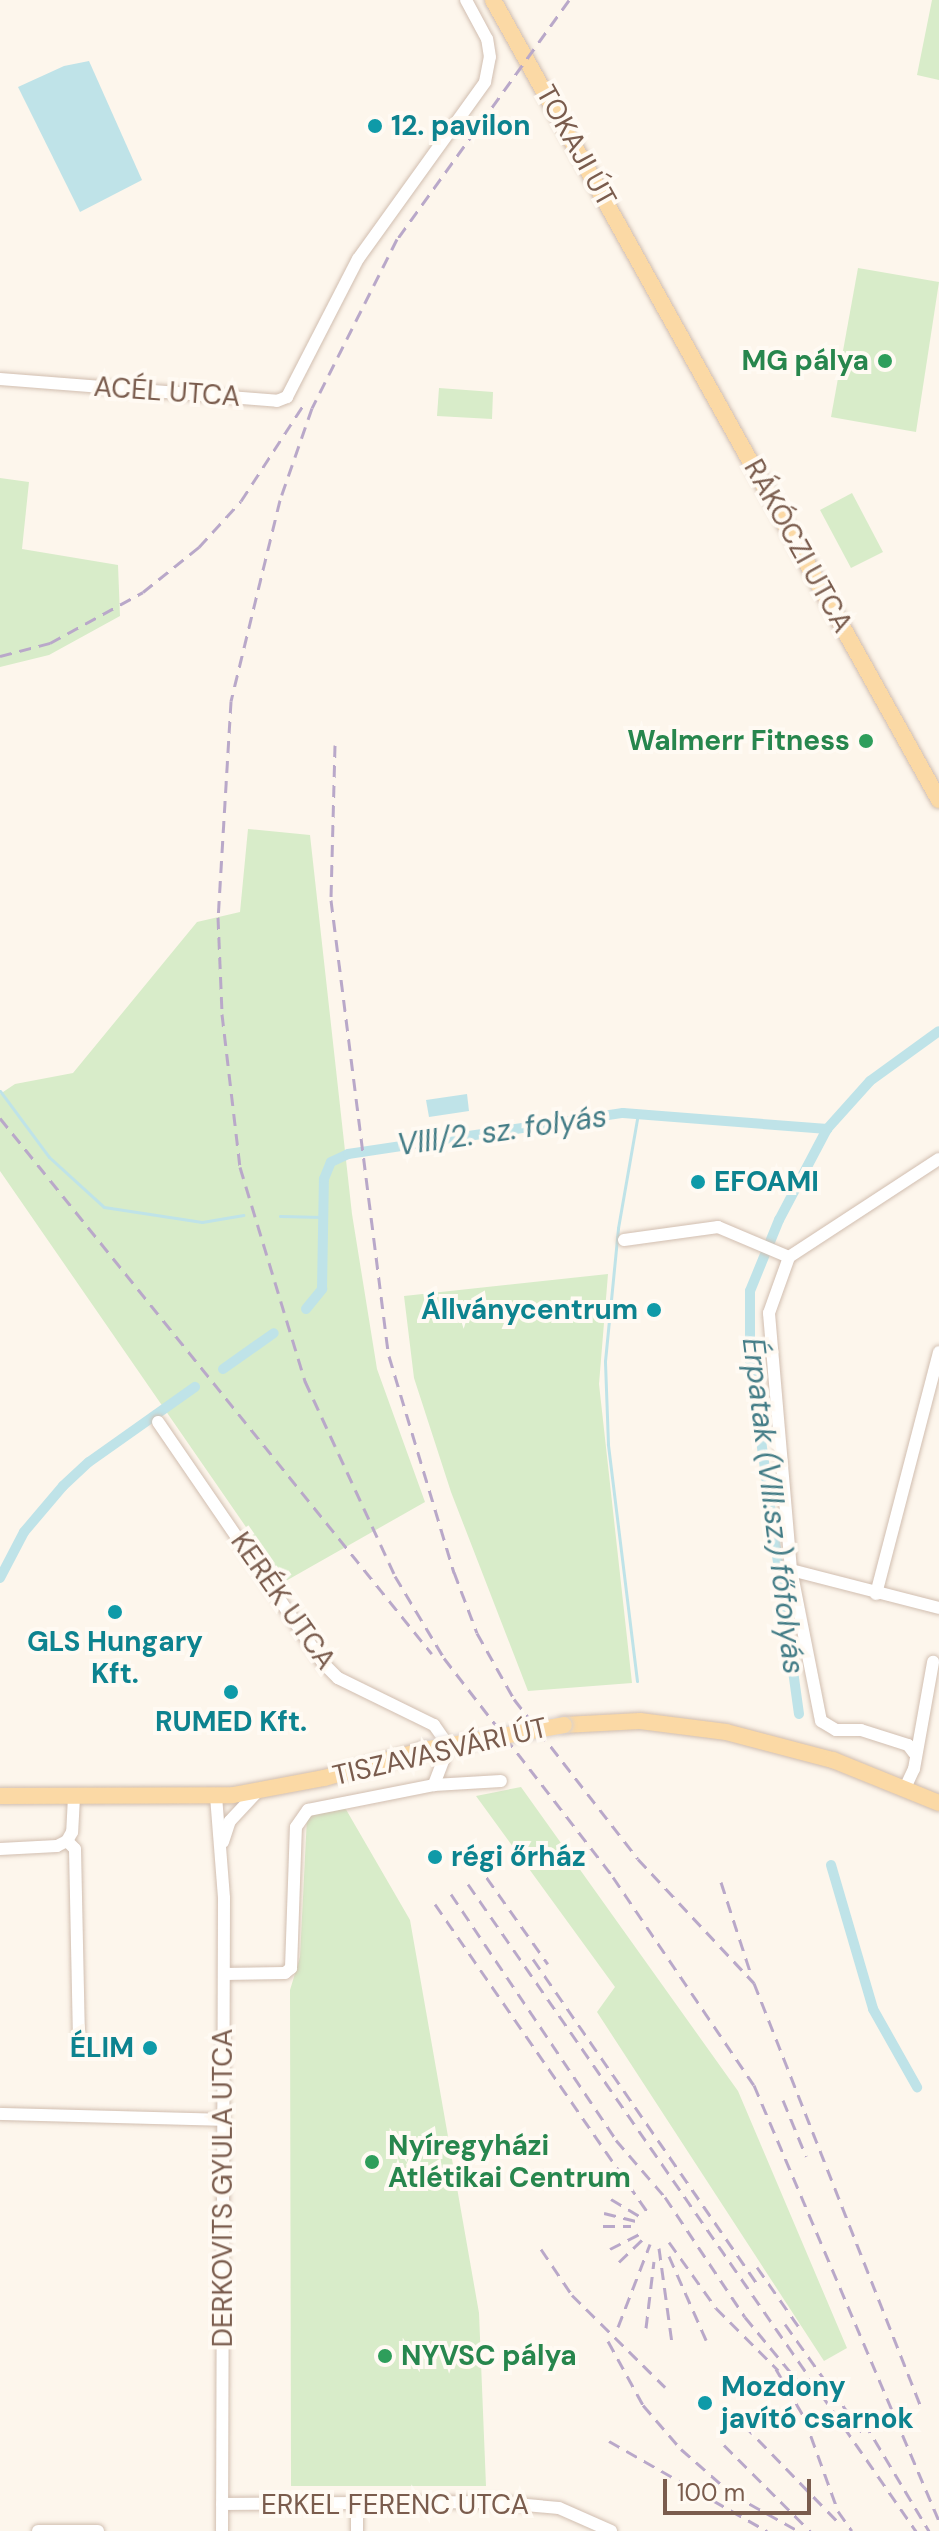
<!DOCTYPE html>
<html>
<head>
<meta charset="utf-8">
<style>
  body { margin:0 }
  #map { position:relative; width:939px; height:2531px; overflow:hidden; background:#fdf6ec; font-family:"DM Sans",sans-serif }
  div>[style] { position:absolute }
  .green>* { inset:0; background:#d8ecc9 }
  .water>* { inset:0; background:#bfe3e8 }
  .stream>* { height:3px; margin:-1.5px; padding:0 1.5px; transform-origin:1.5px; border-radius:1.5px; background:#bfe3e8 }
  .canal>* { height:10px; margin:-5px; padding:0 5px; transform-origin:5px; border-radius:5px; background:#bfe3e8 }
  .roads { filter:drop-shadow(0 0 2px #d1beb0) drop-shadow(0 0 2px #d1beb0) }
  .minor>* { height:12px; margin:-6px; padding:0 6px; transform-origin:6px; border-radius:6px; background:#fff }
  .major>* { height:16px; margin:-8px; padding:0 8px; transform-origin:8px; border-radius:8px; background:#fbd9a5 }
  .rail>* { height:3px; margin-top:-1.5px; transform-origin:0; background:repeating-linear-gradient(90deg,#b9a8c9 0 12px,transparent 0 20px) }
  .bridges { filter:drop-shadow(0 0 2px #dad1cd) drop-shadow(0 0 2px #dad1cd) }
  .major-bridge>* { height:16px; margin:-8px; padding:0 8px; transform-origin:8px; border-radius:8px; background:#fbd9a5 }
  .dots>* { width:22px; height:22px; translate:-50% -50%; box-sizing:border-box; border:4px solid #fffaf3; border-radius:50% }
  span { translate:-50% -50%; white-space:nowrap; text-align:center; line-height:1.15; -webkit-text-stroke:8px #fffaf3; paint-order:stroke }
  .culture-label { font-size:28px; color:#0d838f; font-weight:700 }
  .left { translate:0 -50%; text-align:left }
  .right { translate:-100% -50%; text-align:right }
  .street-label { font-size:28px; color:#7a5c4d }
  .leisure-label { font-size:28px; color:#27864d; font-weight:700 }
  .water-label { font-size:30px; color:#437c86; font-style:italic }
  .scale { position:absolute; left:663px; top:2479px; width:148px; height:36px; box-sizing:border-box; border:4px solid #7a5c4d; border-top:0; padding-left:10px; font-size:24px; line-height:28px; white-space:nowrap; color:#7a5c4d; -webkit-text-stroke:6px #fffaf3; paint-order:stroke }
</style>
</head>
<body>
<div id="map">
  <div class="green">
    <div style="clip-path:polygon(932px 0,939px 0,939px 80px,917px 75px)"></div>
    <div style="clip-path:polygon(858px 268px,939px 282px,916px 432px,831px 417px)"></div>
    <div style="clip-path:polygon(439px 388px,493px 392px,492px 419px,437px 416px)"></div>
    <div style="clip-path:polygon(0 478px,29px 482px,22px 549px,118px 565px,120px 616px,49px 655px,0 667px)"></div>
    <div style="clip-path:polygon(852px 493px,883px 552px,851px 568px,820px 510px)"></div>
    <div style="clip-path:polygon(248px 829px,310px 835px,352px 1214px,377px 1369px,425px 1502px,284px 1582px,0 1171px,0 1094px,15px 1084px,73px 1073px,197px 922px,240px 912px)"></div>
    <div style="clip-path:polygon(608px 1274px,599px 1384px,632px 1683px,528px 1691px,451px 1492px,414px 1378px,404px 1296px)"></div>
    <div style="clip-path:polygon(521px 1787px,738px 2091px,847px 2348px,824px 2361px,597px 2012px,615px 1987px,476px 1796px)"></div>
    <div style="clip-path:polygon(344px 1806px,410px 1920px,479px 2313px,486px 2486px,291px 2486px,290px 1990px,300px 1957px,307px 1817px)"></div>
  </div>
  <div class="water">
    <div style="clip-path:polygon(89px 61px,142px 180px,80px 212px,18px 87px,64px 66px)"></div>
    <div style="clip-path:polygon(467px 1094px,469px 1111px,429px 1117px,426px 1100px)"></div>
  </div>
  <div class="stream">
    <div style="left:0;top:1091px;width:82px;rotate:53.4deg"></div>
    <div style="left:49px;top:1157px;width:74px;rotate:42.3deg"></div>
    <div style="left:104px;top:1207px;width:99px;rotate:8.7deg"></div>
    <div style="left:202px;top:1222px;width:42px;rotate:-9.7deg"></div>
    <div style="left:280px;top:1216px;width:43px;rotate:1.3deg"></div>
    <div style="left:637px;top:1681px;width:239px;rotate:-97deg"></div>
    <div style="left:608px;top:1444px;width:83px;rotate:-92.1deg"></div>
    <div style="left:605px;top:1361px;width:134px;rotate:-84.4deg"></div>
    <div style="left:618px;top:1228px;width:117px;rotate:-80.1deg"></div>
  </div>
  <div class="canal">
    <div style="left:306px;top:1309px;width:26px;rotate:-51deg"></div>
    <div style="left:322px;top:1289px;width:110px;rotate:-89deg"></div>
    <div style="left:324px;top:1179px;width:18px;rotate:-68deg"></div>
    <div style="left:331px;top:1162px;width:19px;rotate:-25deg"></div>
    <div style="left:348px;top:1154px;width:278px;rotate:-8.5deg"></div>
    <div style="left:623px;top:1113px;width:205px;rotate:4.5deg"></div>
    <div style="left:223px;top:1369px;width:62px;rotate:-35.2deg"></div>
    <div style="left:0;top:1578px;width:52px;rotate:-62.4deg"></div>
    <div style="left:24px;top:1532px;width:60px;rotate:-49.7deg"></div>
    <div style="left:63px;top:1486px;width:35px;rotate:-43deg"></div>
    <div style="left:89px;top:1462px;width:130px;rotate:-35.3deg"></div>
    <div style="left:799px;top:1714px;width:356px;rotate:-97.9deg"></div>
    <div style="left:750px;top:1361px;width:70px;rotate:-90deg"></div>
    <div style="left:750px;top:1291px;width:77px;rotate:-67.8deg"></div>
    <div style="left:779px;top:1220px;width:103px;rotate:-62.2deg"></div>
    <div style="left:827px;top:1129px;width:64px;rotate:-48.1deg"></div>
    <div style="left:870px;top:1081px;width:85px;rotate:-35.9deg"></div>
    <div style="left:831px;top:1865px;width:150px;rotate:73.7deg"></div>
    <div style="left:873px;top:2009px;width:90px;rotate:60.6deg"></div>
  </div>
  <div class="roads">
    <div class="minor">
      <div style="left:0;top:379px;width:278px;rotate:4.5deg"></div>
      <div style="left:277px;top:401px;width:11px;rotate:-22deg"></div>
      <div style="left:287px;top:397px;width:155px;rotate:-62.8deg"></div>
      <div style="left:358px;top:259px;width:218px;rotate:-54.3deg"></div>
      <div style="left:485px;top:82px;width:25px;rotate:-79deg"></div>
      <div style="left:490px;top:57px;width:18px;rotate:-99deg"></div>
      <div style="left:487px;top:39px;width:44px;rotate:-118.3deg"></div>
      <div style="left:624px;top:1240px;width:95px;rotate:-7.9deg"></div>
      <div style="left:718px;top:1227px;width:77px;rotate:22.9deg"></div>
      <div style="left:158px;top:1422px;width:293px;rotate:55.6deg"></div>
      <div style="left:324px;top:1664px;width:20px;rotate:45deg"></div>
      <div style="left:338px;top:1678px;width:107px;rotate:26.1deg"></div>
      <div style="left:434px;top:1725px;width:16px;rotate:55deg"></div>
      <div style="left:443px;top:1738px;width:23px;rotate:90deg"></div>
      <div style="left:443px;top:1761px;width:26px;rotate:111deg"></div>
      <div style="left:791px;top:1570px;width:153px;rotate:14.4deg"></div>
      <div style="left:876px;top:1594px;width:250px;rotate:-75.4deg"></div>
      <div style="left:914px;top:1753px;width:10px;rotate:-127deg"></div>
      <div style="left:908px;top:1745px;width:49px;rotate:-162.3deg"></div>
      <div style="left:861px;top:1730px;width:25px;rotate:180deg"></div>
      <div style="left:836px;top:1730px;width:17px;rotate:-149deg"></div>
      <div style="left:821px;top:1721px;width:154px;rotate:-101.2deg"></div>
      <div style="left:791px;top:1570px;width:258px;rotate:-94.9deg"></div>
      <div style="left:769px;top:1313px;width:59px;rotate:-70.3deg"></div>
      <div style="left:789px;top:1257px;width:179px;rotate:-33.2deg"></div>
      <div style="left:905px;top:1788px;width:21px;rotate:-65deg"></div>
      <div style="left:914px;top:1769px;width:109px;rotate:-79.9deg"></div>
      <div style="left:216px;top:1796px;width:102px;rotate:85.5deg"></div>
      <div style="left:224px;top:1898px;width:633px;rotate:90.18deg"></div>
      <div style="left:74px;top:1797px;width:35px;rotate:93deg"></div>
      <div style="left:72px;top:1832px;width:10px;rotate:119deg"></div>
      <div style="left:67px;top:1841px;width:11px;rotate:45deg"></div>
      <div style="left:75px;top:1849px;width:194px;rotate:88.8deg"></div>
      <div style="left:223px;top:1842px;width:22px;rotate:-72deg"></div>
      <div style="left:230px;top:1821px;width:40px;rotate:-47deg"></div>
      <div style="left:0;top:1849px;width:57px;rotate:-3deg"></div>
      <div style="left:57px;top:1846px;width:11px;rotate:-27deg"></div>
      <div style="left:224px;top:1974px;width:61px;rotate:-0.9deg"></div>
      <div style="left:285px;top:1973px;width:8px;rotate:-40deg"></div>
      <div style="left:291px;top:1968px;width:141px;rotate:-88deg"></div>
      <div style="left:296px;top:1827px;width:21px;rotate:-55deg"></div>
      <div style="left:308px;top:1810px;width:128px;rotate:-11.2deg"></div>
      <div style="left:434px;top:1785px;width:67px;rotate:-3.4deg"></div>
      <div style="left:0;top:2114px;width:223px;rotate:1.5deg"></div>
      <div style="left:357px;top:2503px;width:28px;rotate:90deg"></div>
      <div style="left:222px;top:2504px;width:271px;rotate:-0.4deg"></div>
      <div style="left:493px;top:2502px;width:66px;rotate:5.2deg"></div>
      <div style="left:559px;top:2508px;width:57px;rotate:23.9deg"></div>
      <div style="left:38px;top:2531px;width:60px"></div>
    </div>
    <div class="major">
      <div style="left:493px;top:0;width:916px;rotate:60.86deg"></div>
      <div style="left:564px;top:1725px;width:76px;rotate:-3deg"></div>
      <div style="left:640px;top:1721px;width:87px;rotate:7.3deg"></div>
      <div style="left:726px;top:1732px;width:111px;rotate:14.7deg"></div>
      <div style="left:833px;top:1760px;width:114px;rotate:22.1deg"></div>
      <div style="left:0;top:1796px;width:233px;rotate:-0.2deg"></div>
      <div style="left:233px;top:1795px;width:93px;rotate:-10.6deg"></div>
      <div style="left:324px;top:1778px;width:104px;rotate:-15.6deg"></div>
    </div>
  </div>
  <div class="rail">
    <div style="left:569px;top:0;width:294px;rotate:125.7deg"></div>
    <div style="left:397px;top:239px;width:189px;rotate:116.7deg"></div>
    <div style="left:312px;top:408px;width:97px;rotate:109.2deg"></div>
    <div style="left:280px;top:500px;width:207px;rotate:103.7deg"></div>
    <div style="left:231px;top:701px;width:216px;rotate:93.4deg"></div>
    <div style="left:218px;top:917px;width:97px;rotate:87.6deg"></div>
    <div style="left:222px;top:1014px;width:154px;rotate:83.3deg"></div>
    <div style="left:240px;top:1167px;width:224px;rotate:73.1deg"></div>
    <div style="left:305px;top:1381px;width:215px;rotate:65.2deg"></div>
    <div style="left:395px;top:1576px;width:96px;rotate:59.1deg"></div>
    <div style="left:444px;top:1658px;width:277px;rotate:52.3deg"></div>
    <div style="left:613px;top:1877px;width:251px;rotate:55.9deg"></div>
    <div style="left:754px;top:2085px;width:473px;rotate:67deg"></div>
    <div style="left:0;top:656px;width:52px;rotate:-14.6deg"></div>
    <div style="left:50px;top:643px;width:106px;rotate:-28.7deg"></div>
    <div style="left:143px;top:592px;width:72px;rotate:-38.8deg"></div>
    <div style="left:199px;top:547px;width:62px;rotate:-47.6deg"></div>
    <div style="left:241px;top:501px;width:119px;rotate:-57deg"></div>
    <div style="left:335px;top:745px;width:155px;rotate:91.5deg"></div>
    <div style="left:331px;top:900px;width:460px;rotate:82.8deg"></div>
    <div style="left:389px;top:1356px;width:226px;rotate:73.3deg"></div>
    <div style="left:454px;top:1572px;width:65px;rotate:69.3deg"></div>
    <div style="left:477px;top:1633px;width:76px;rotate:60.7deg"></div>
    <div style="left:514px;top:1699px;width:202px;rotate:52.2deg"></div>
    <div style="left:638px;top:1859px;width:170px;rotate:46.9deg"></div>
    <div style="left:754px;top:1983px;width:458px;rotate:68.5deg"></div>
    <div style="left:0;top:1118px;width:688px;rotate:51.13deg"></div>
    <div style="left:475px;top:1861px;width:126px;rotate:54.7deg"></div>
    <div style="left:721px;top:1882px;width:94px;rotate:72deg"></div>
    <div style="left:468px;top:1884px;width:787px;rotate:55.3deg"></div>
    <div style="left:451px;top:1894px;width:296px;rotate:56.1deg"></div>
    <div style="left:616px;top:2140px;width:75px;rotate:49.3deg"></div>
    <div style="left:665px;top:2197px;width:144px;rotate:56.3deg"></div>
    <div style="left:745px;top:2317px;width:104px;rotate:50.5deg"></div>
    <div style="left:435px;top:1904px;width:375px;rotate:55.4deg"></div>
    <div style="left:533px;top:1959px;width:396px;rotate:55.4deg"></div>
    <div style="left:783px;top:2100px;width:61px;rotate:67.7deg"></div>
    <div style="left:611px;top:2199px;width:33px;rotate:31deg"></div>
    <div style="left:604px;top:2213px;width:37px;rotate:14deg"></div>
    <div style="left:603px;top:2226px;width:28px"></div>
    <div style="left:669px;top:2242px;width:81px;rotate:54.5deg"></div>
    <div style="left:716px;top:2308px;width:88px;rotate:45deg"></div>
    <div style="left:659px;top:2248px;width:96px;rotate:82.2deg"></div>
    <div style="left:541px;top:2249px;width:55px;rotate:56deg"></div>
    <div style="left:572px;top:2295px;width:131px;rotate:44.7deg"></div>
    <div style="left:610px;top:2249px;width:35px;rotate:-27deg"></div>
    <div style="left:669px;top:2256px;width:92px;rotate:66.2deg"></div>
    <div style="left:619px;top:2262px;width:33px;rotate:-44deg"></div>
    <div style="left:757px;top:2267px;width:77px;rotate:55.1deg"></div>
    <div style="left:785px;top:2324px;width:136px;rotate:54.6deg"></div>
    <div style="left:618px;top:2327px;width:89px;rotate:-68.9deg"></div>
    <div style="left:646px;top:2328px;width:67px;rotate:-83.2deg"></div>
    <div style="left:608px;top:2341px;width:73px;rotate:61.3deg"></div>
    <div style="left:643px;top:2405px;width:58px;rotate:49.2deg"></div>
    <div style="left:681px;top:2449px;width:68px;rotate:41.4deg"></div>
    <div style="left:732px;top:2494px;width:72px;rotate:29.1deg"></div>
    <div style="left:776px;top:2369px;width:56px;rotate:59.7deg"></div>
    <div style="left:804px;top:2417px;width:100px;rotate:70.1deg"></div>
    <div style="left:838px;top:2511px;width:24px;rotate:55deg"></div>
    <div style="left:864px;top:2422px;width:127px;rotate:59.2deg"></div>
    <div style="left:744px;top:2425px;width:136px;rotate:45.9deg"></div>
    <div style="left:609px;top:2441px;width:182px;rotate:29.7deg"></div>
    <div style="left:724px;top:2445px;width:122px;rotate:45deg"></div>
  </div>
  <div class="bridges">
    <div class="major-bridge">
      <div style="left:424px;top:1750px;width:142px;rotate:-10.1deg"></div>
    </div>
  </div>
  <div class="dots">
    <div style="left:375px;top:126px;background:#0f9aa8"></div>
    <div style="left:885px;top:361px;background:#2e9e5b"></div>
    <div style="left:866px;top:741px;background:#2e9e5b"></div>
    <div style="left:698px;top:1182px;background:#0f9aa8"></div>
    <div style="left:654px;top:1310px;background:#0f9aa8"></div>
    <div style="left:115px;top:1612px;background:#0f9aa8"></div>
    <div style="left:231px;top:1692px;background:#0f9aa8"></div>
    <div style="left:435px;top:1857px;background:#0f9aa8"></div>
    <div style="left:150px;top:2048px;background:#0f9aa8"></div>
    <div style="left:372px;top:2162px;background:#2e9e5b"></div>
    <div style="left:385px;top:2356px;background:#2e9e5b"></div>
    <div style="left:705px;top:2403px;background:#0f9aa8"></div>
  </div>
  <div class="culture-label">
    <span class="left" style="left:391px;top:126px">12. pavilon</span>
    <span class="left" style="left:714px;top:1182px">EFOAMI</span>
    <span class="right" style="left:638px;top:1310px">Állványcentrum</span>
    <span style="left:115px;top:1658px">GLS Hungary<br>Kft.</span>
    <span style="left:231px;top:1722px">RUMED Kft.</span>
    <span class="left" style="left:451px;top:1857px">régi őrház</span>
    <span class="right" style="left:134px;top:2048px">ÉLIM</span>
    <span class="left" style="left:721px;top:2403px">Mozdony<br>javító csarnok</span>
  </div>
  <div class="street-label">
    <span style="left:576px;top:146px;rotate:61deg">TOKAJI ÚT</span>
    <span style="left:167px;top:392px;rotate:4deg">ACÉL UTCA</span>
    <span style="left:798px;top:546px;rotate:61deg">RÁKÓCZI UTCA</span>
    <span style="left:283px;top:1601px;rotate:55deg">KERÉK UTCA</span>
    <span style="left:440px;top:1752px;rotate:-13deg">TISZAVASVÁRI ÚT</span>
    <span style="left:223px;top:2188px;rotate:-90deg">DERKOVITS GYULA UTCA</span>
    <span style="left:395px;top:2505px">ERKEL FERENC UTCA</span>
  </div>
  <div class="leisure-label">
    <span class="right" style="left:869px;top:361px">MG pálya</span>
    <span class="right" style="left:850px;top:741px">Walmerr Fitness</span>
    <span class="left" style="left:388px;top:2162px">Nyíregyházi<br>Atlétikai Centrum</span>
    <span class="left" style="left:401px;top:2356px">NYVSC pálya</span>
  </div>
  <div class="water-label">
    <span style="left:502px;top:1131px;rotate:-8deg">VIII/2. sz. folyás</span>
    <span style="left:773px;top:1506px;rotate:83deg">Érpatak (VIII.sz.) főfolyás</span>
  </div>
  <div class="scale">100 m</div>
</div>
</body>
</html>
